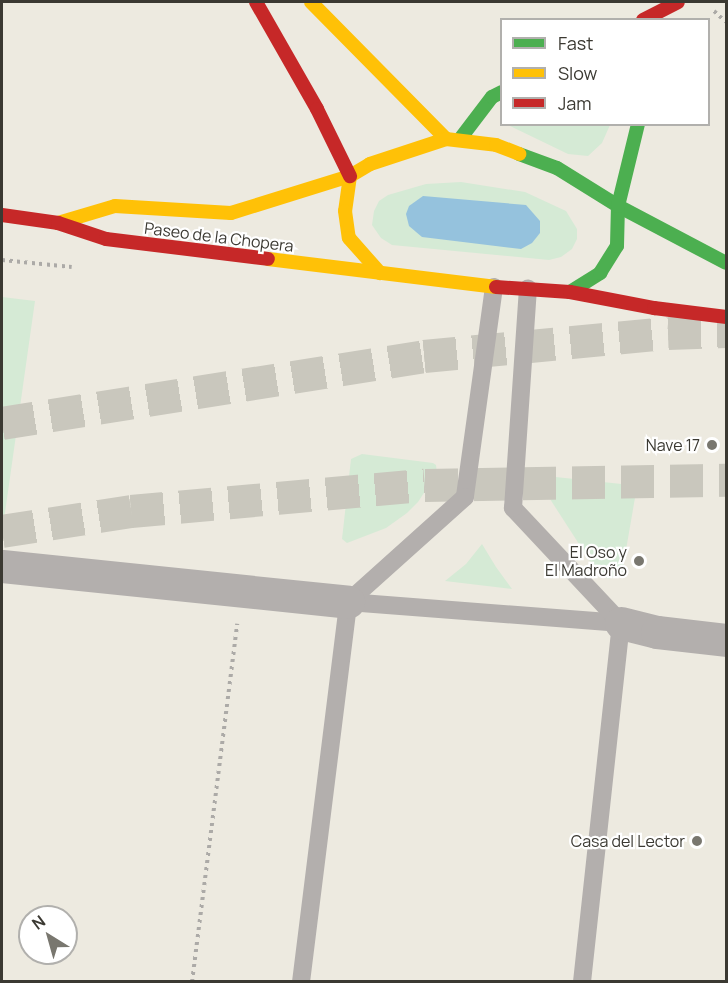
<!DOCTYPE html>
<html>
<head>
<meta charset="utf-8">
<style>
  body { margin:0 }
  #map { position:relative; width:728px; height:983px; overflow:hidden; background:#edeae0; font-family:Manrope,sans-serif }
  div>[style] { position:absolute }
  .green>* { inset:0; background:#d5ead5 }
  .water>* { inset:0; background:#95c2dd }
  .highway-tunnel>* { height:33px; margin-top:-16.5px; transform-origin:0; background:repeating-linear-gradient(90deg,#c9c7bd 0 33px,transparent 0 49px) }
  .path>* { height:4px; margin-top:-2px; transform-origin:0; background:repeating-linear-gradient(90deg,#acaaa7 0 3px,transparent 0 7.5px) }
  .lane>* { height:18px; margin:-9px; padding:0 9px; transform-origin:9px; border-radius:9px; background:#b3afad }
  .street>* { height:33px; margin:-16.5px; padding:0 16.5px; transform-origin:16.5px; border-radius:16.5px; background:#b3afad }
  .fast>* { height:14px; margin:-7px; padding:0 7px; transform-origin:7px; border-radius:7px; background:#4caf50 }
  .slow>* { height:14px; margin:-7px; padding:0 7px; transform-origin:7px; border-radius:7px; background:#ffc107 }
  .jam>* { height:14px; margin:-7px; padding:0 7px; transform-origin:7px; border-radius:7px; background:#c62828 }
  .dots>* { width:16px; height:16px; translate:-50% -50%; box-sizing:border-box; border:3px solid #fff; border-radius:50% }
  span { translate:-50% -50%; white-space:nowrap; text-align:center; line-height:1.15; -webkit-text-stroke:4.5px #fff; paint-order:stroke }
  .street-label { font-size:16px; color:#3b3932 }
  .poi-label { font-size:16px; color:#3b3932 }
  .right { translate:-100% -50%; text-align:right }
  .frame { position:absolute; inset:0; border:3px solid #3b3932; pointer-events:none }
  .legend { position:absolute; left:500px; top:18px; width:210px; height:108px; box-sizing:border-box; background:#fff; border:2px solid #b1b0ad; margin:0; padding:8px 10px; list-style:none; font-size:18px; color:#3b3932 }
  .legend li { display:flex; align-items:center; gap:12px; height:30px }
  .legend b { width:30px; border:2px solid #b1b0ad }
  .north { position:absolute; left:18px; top:905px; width:60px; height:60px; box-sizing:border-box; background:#fff; border:2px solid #b1b0ad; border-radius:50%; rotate:323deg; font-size:16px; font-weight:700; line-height:24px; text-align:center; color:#3b3932 }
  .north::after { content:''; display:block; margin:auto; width:21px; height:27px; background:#79776f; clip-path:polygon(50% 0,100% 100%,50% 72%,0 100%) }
</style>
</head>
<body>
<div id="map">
  <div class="green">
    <div style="clip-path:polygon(508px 125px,507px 125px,610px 125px,602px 143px,588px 156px,568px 154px)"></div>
    <div style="clip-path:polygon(461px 182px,525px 192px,566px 211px,577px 229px,577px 239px,572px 249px,561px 257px,549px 260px,392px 245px,381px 238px,372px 225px,374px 211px,379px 201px,388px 195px,426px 184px)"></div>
    <div style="clip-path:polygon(2px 297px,35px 301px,2px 534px)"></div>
    <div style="clip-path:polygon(362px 454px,433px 463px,436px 465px,437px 473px,418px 502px,407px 513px,386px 528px,347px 543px,342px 539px,351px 459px)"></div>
    <div style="clip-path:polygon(546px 476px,631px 485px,633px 487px,636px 492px,622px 573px,609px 579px,599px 575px,539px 482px)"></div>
    <div style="clip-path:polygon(482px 544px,496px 567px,512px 589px,445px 581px,466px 564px)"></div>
  </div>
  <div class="water">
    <div style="clip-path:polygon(423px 196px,526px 205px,540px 221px,540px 233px,532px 243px,521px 249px,422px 237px,409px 226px,406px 214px,409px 206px)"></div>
  </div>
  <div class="highway-tunnel">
    <div style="left:2px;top:423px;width:427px;rotate:-9deg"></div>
    <div style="left:424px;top:356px;width:245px;rotate:-5.4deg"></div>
    <div style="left:668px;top:333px;width:58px;rotate:-2deg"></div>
    <div style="left:2px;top:531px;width:131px;rotate:-8.8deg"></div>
    <div style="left:131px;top:511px;width:295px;rotate:-5.1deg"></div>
    <div style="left:425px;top:485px;width:301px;rotate:-1deg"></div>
  </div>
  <div class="path">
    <div style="left:714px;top:11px;width:16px;rotate:43deg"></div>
    <div style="left:2px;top:260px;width:70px;rotate:5.7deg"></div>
    <div style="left:192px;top:982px;width:361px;rotate:-82.8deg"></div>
  </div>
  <div class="lane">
    <div style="left:494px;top:287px;width:212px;rotate:97.9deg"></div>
    <div style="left:465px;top:497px;width:157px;rotate:138.1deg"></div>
    <div style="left:348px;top:602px;width:274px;rotate:4.4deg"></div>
    <div style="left:621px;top:623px;width:158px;rotate:-133.2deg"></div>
    <div style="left:513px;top:508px;width:220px;rotate:-86.1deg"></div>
    <div style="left:301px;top:982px;width:383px;rotate:-82.9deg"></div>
    <div style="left:582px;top:982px;width:361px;rotate:-83.8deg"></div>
  </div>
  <div class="street">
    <div style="left:2px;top:566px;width:348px;rotate:5.9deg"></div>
    <div style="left:621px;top:623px;width:37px;rotate:14deg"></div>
    <div style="left:657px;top:632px;width:69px;rotate:6.6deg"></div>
  </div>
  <div class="fast">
    <div style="left:460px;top:139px;width:53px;rotate:-52.7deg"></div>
    <div style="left:492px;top:97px;width:11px;rotate:-27deg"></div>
    <div style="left:519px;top:154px;width:40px;rotate:20.2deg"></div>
    <div style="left:557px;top:168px;width:72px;rotate:31.9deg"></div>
    <div style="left:618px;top:206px;width:122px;rotate:27.8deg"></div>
    <div style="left:570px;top:292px;width:36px;rotate:-32deg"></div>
    <div style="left:600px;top:273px;width:32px;rotate:-58deg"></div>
    <div style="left:617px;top:246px;width:40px;rotate:-88.6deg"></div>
    <div style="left:618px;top:206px;width:84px;rotate:-76.3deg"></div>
  </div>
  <div class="slow">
    <div style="left:311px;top:2px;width:192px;rotate:45.4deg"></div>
    <div style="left:350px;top:176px;width:35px;rotate:98deg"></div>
    <div style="left:345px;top:211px;width:27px;rotate:82deg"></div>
    <div style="left:349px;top:238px;width:47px;rotate:48.5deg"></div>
    <div style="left:58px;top:223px;width:59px;rotate:-16.6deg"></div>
    <div style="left:115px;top:206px;width:116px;rotate:3.5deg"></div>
    <div style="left:231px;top:213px;width:125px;rotate:-17.3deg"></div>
    <div style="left:350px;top:176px;width:23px;rotate:-31deg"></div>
    <div style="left:370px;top:164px;width:80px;rotate:-18.2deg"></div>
    <div style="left:446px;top:139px;width:50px;rotate:6.8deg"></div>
    <div style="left:496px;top:145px;width:25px;rotate:21deg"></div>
    <div style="left:268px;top:259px;width:230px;rotate:7deg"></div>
  </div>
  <div class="jam">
    <div style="left:256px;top:2px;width:123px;rotate:60.3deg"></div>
    <div style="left:317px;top:109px;width:75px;rotate:63.8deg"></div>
    <div style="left:643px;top:20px;width:39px;rotate:-27deg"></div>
    <div style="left:2px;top:215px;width:57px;rotate:8.1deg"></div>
    <div style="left:58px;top:223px;width:51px;rotate:18.4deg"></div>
    <div style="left:106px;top:239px;width:163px;rotate:7deg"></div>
    <div style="left:496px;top:287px;width:74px;rotate:3.9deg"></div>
    <div style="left:570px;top:292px;width:86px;rotate:10.8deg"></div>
    <div style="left:654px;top:308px;width:73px;rotate:7.1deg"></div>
  </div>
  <div class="dots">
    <div style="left:712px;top:445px;background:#79776f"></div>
    <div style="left:639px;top:561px;background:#79776f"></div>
    <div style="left:697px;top:841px;background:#79776f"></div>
  </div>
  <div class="street-label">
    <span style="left:219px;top:237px;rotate:7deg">Paseo de la Chopera</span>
  </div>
  <div class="poi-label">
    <span class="right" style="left:700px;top:445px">Nave 17</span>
    <span class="right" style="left:627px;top:561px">El Oso y<br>El Madroño</span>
    <span class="right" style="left:685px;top:841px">Casa del Lector</span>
  </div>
  <div class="frame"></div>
  <ul class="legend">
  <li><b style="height:8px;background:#4caf50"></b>Fast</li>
  <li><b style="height:8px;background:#ffc107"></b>Slow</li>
  <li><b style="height:8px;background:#c62828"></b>Jam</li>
  </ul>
  <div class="north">N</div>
</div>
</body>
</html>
